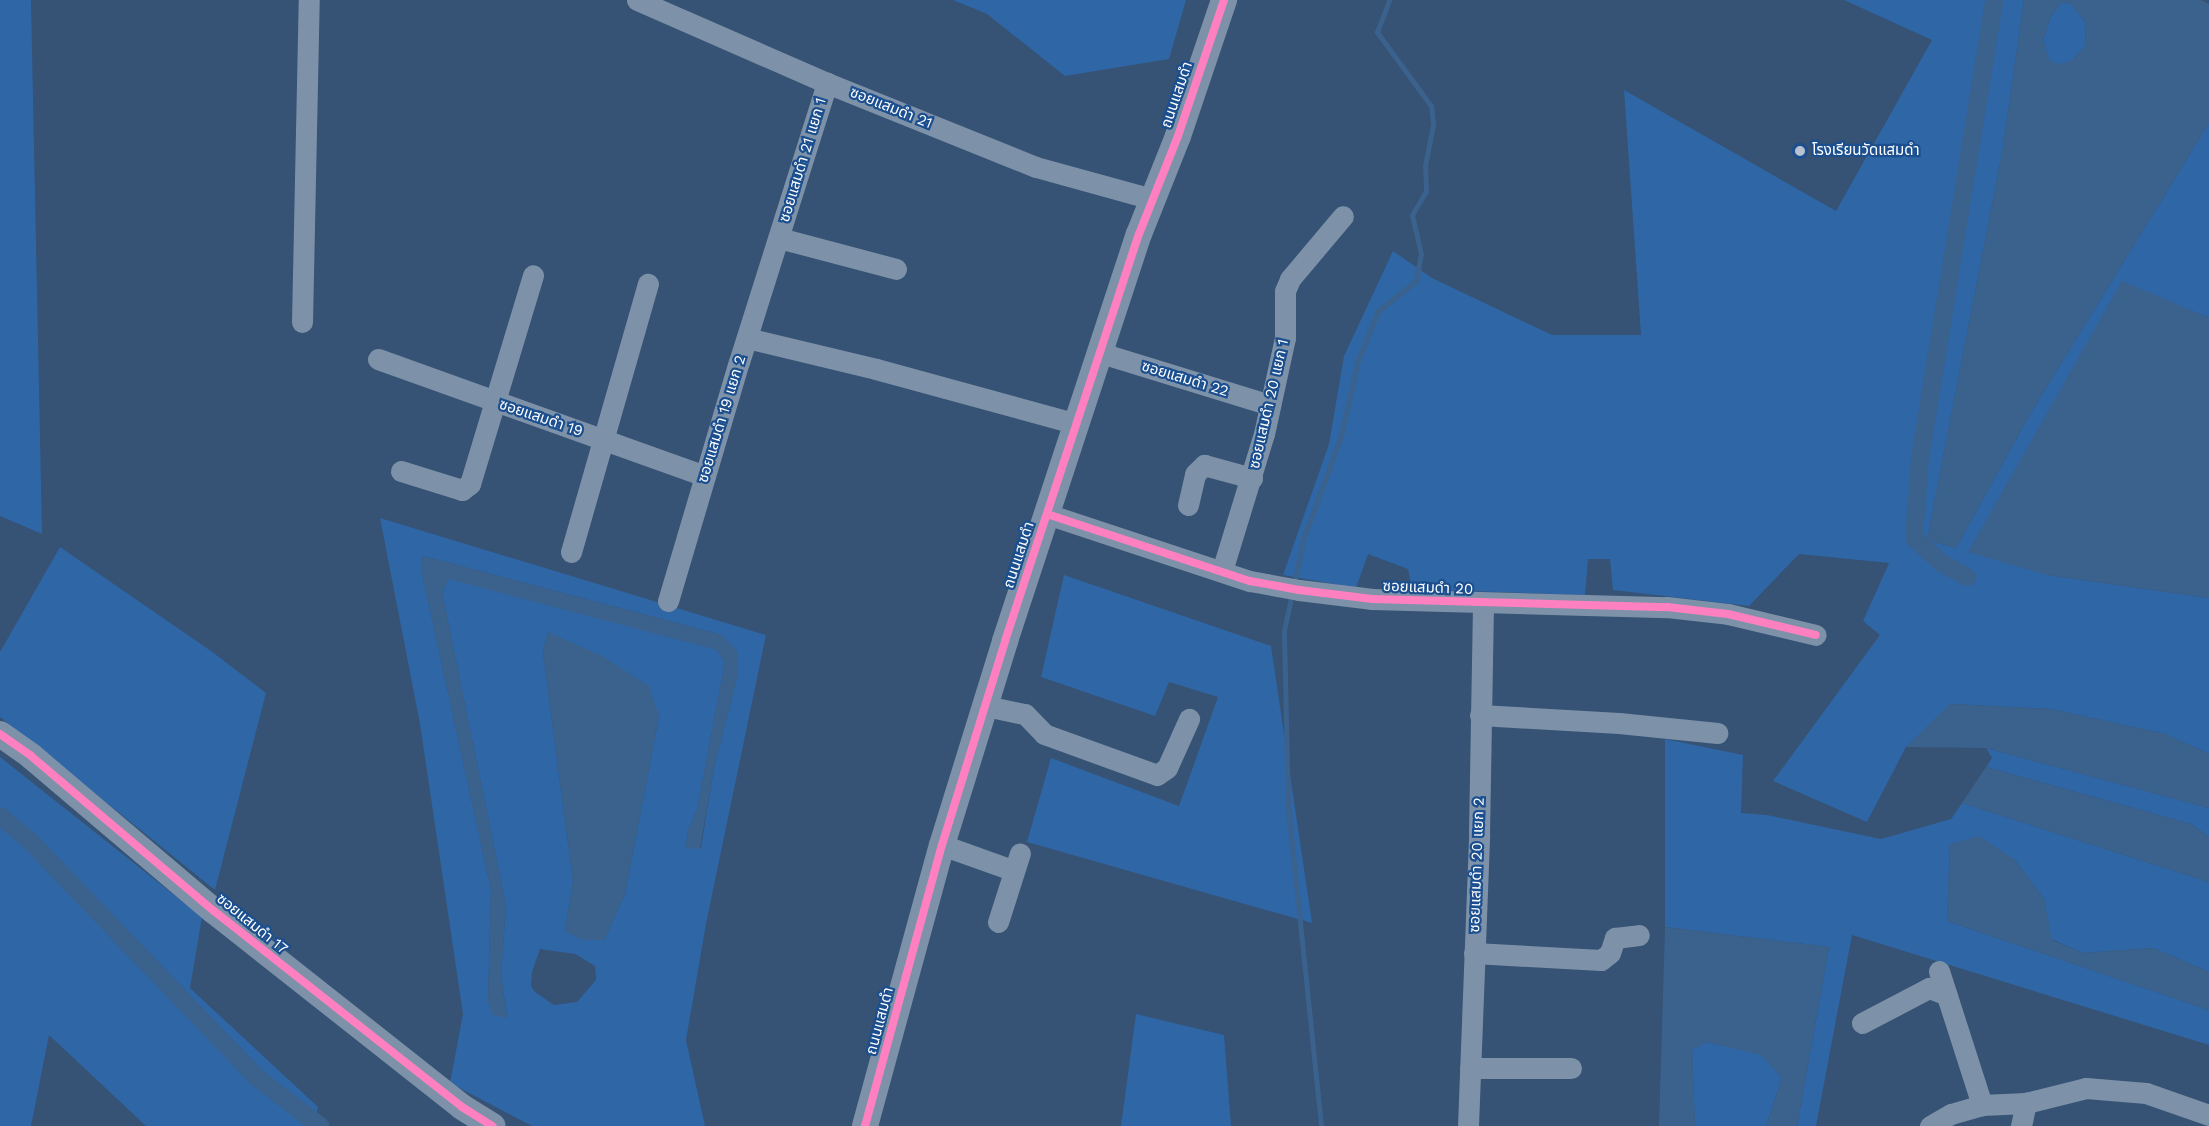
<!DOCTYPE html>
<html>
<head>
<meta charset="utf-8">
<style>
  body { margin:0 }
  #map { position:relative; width:2209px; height:1126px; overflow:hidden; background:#365274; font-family:"Work Sans","Noto Sans Thai",sans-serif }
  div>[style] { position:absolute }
  .green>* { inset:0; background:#2f66a5 }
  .water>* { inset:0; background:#3b618d }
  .stream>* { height:5px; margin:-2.5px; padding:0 2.5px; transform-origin:2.5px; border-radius:2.5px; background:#3b618d }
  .canal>* { height:18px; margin:-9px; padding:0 9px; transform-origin:9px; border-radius:9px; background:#3b618d }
  .minor>* { height:21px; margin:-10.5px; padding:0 10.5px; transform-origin:10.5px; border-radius:10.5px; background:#7d92a8 }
  .tertiary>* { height:26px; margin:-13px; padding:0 13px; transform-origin:13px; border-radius:13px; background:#7d92a8 }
  .cycleway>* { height:8px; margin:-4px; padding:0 4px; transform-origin:4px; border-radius:4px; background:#ff80c0 }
  .dots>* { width:16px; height:16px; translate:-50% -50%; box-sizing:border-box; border:3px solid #1b4f8f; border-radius:50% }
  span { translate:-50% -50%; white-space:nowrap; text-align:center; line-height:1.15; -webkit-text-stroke:4.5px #1b4f8f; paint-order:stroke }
  .street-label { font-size:15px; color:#fff }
  .poi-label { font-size:15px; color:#fff }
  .left { translate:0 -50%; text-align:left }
</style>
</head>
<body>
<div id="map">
  <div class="green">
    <div style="clip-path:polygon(0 0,31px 0,42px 534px,0 516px)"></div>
    <div style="clip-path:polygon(953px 0,1186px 0,1169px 59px,1065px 76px,987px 14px)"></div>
    <div style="clip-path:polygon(1844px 0,2024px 0,2003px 148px,1927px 540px,1956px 548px,2030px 414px,2209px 123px,2209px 318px,2190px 310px,2047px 575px,2209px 598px,2209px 754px,2165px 734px,2051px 709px,1951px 704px,1906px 747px,1867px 822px,1773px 781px,1880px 635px,1863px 621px,1889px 563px,1799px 554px,1749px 606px,1613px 590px,1610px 559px,1588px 559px,1585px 595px,1412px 589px,1408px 569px,1368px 554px,1356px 588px,1283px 575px,1329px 444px,1344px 356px,1393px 251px,1432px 278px,1552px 335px,1641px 335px,1624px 90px,1836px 211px,1932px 40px)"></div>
    <div style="clip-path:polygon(2062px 2px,2071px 4px,2086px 23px,2085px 46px,2073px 60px,2060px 65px,2049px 61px,2043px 40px,2051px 16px)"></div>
    <div style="clip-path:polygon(evenodd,380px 518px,766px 635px,706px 924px,686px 1040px,705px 1126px,532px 1126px,450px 1083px,463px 1014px,420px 724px,380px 518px,423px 556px,722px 635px,737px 678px,714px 767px,701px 848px,686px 848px,688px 831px,697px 810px,725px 663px,717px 649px,449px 578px,442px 592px,506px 906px,501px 974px,507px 1017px,488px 1002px,491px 890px,421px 568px,423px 556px,380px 518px,548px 632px,659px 716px,625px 894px,604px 940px,565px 931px,573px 881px,543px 652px,548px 632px,380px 518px,540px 949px,575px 954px,595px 966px,596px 980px,577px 1002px,554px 1005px,535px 992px,531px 986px,532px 972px,540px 949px)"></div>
    <div style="clip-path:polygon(60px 547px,211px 651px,266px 693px,215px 890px,0 717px,0 652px)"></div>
    <div style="clip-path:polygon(1064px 575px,1271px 646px,1312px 923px,1027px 842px,1051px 758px,1179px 806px,1218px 697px,1169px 682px,1155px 716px,1041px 677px)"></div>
    <div style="clip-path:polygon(1665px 739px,1743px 755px,1741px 813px,1767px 815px,1881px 839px,1951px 819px,1962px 803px,2209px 882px,2209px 972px,2153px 948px,2083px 953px,2051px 939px,2044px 899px,2014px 859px,1950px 844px,1947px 921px,2209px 1010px,2209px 1045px,1852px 935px,1816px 1126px,1797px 1126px,1829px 947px,1665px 927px)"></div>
    <div style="clip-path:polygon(1986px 748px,2209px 808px,2209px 837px,2191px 824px,1986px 767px,1992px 758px)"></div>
    <div style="clip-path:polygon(0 757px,202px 917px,190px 988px,318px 1107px,314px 1126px,146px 1126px,49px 1035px,31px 1126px,0 1126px)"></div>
    <div style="clip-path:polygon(1136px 1014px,1224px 1035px,1231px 1126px,1121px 1126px)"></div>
    <div style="clip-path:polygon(1707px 1042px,1761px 1054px,1782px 1078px,1766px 1126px,1695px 1126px,1692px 1049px)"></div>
  </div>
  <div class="water">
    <div style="clip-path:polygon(evenodd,2024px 0,2201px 0,2209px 4px,2209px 123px,2030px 414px,1956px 548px,1927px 540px,2003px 148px,2024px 0,2062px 2px,2071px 4px,2086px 23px,2085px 46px,2073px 60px,2060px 64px,2049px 60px,2043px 40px,2051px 16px,2062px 2px)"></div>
    <div style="clip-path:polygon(2122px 281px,2209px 318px,2209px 598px,2047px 575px,1968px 552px)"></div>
    <div style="clip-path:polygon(423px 556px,722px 635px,738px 652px,737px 678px,714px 767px,700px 849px,686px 848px,688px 831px,697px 810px,725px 663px,717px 650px,449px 579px,442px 592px,506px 906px,501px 974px,507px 1018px,493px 1015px,488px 1002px,491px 890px,421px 568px)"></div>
    <div style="clip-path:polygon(548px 632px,602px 656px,649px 686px,659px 716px,625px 894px,604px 940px,582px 940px,565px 931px,573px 881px,543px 652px)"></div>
    <div style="clip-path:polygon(1950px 704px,2051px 709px,2165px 734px,2209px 754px,2209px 808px,1986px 748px,1906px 747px)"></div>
    <div style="clip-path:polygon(1986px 767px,2191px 824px,2209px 837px,2209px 882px,1962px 803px)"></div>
    <div style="clip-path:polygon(1979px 836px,2014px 859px,2044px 899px,2052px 940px,2083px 953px,2153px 948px,2209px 972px,2209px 1010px,1947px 921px,1950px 844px)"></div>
    <div style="clip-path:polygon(1665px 927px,1829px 947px,1797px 1126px,1766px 1126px,1782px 1078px,1761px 1055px,1707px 1042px,1692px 1050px,1695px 1126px,1659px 1126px)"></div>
  </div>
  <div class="stream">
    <div style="left:1294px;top:584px;width:48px;rotate:-78deg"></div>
    <div style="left:1304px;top:537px;width:108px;rotate:-69.9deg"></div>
    <div style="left:1341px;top:436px;width:78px;rotate:-77.4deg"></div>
    <div style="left:1358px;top:360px;width:53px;rotate:-67.8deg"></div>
    <div style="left:1378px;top:311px;width:48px;rotate:-38.3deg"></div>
    <div style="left:1416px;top:281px;width:27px;rotate:-80deg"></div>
    <div style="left:1421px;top:254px;width:40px;rotate:-103deg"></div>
    <div style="left:1412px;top:215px;width:28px;rotate:-60deg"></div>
    <div style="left:1426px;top:191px;width:25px;rotate:-92deg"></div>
    <div style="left:1425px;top:166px;width:43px;rotate:-79.2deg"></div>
    <div style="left:1433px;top:124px;width:18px;rotate:-96deg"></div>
    <div style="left:1431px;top:106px;width:92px;rotate:-126.1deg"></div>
    <div style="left:1377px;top:32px;width:34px;rotate:-69deg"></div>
    <div style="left:1292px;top:593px;width:40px;rotate:102deg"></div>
    <div style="left:1284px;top:632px;width:174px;rotate:88.7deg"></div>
    <div style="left:1288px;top:806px;width:322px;rotate:84.1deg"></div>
  </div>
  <div class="canal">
    <div style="left:1967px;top:577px;width:31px;rotate:-151deg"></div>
    <div style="left:1940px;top:562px;width:35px;rotate:-137deg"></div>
    <div style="left:1914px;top:538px;width:79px;rotate:-85.7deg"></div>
    <div style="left:1920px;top:459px;width:465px;rotate:-80.8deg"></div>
    <div style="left:0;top:816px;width:40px;rotate:40deg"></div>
    <div style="left:31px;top:842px;width:325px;rotate:46.2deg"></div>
    <div style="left:256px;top:1077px;width:81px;rotate:37.4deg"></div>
  </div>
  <div class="minor">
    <div style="left:637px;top:0;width:207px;rotate:23.6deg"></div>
    <div style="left:827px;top:83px;width:225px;rotate:21.9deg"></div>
    <div style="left:1036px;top:167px;width:120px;rotate:15.4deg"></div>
    <div style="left:779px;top:238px;width:121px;rotate:14.8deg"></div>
    <div style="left:302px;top:322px;width:322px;rotate:-88.8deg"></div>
    <div style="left:747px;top:338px;width:133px;rotate:13.5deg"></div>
    <div style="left:876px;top:369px;width:208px;rotate:15.3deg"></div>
    <div style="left:1101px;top:353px;width:177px;rotate:17.1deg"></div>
    <div style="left:378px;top:359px;width:347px;rotate:19.7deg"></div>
    <div style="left:401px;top:471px;width:64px;rotate:17.3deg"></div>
    <div style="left:462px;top:490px;width:10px;rotate:-37deg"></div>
    <div style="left:470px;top:484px;width:218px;rotate:-73.2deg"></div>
    <div style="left:1188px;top:505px;width:32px;rotate:-77deg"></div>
    <div style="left:1195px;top:474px;width:13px;rotate:-45deg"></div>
    <div style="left:1204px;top:465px;width:50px;rotate:15.2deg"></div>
    <div style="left:1047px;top:514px;width:214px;rotate:18.3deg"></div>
    <div style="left:1250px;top:581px;width:50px;rotate:10.4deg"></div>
    <div style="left:1299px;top:590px;width:74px;rotate:7deg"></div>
    <div style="left:1372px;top:599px;width:295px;rotate:1.6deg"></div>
    <div style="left:1667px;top:607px;width:61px;rotate:6.5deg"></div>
    <div style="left:1728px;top:614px;width:90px;rotate:13.4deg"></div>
    <div style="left:571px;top:552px;width:279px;rotate:-74deg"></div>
    <div style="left:1222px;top:571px;width:143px;rotate:-73deg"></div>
    <div style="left:1264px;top:434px;width:98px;rotate:-77.7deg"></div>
    <div style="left:1285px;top:338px;width:47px;rotate:-90deg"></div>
    <div style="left:1285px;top:291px;width:13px;rotate:-67deg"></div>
    <div style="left:1290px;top:279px;width:82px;rotate:-49.9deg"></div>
    <div style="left:668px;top:601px;width:249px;rotate:-73.5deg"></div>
    <div style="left:739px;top:362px;width:293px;rotate:-72.5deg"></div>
    <div style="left:986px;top:706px;width:40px;rotate:12deg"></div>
    <div style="left:1025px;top:714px;width:28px;rotate:46deg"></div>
    <div style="left:1044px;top:734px;width:120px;rotate:19.9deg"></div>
    <div style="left:1157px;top:775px;width:12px;rotate:-35deg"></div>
    <div style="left:1167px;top:768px;width:54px;rotate:-65.8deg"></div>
    <div style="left:1480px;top:715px;width:139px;rotate:3.3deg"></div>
    <div style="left:1619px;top:723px;width:99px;rotate:5.8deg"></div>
    <div style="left:942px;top:845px;width:74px;rotate:19.7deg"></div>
    <div style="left:998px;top:922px;width:72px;rotate:-72.3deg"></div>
    <div style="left:1474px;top:953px;width:127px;rotate:3.2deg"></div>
    <div style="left:1601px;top:960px;width:11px;rotate:-38deg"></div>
    <div style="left:1610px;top:953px;width:16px;rotate:-72deg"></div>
    <div style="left:1615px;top:938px;width:24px;rotate:-7deg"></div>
    <div style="left:1939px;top:971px;width:141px;rotate:72.2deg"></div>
    <div style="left:1862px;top:1023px;width:76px;rotate:-27.6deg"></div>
    <div style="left:1929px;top:988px;width:19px;rotate:21deg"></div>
    <div style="left:1470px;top:1068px;width:101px"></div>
    <div style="left:1468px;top:1126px;width:292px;rotate:-87.8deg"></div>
    <div style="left:1479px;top:834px;width:230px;rotate:-89deg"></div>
    <div style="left:1930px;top:1126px;width:24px;rotate:-30deg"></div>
    <div style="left:1951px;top:1114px;width:32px;rotate:-16deg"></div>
    <div style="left:1982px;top:1105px;width:44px;rotate:-2.6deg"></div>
    <div style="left:2021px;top:1126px;width:24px;rotate:-78deg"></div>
    <div style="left:2026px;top:1103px;width:62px;rotate:-14deg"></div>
    <div style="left:2086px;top:1088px;width:60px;rotate:4.8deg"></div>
    <div style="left:2146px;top:1093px;width:67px;rotate:19.2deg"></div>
  </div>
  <div class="tertiary">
    <div style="left:0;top:734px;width:38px;rotate:35deg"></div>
    <div style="left:31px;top:756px;width:240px;rotate:40.3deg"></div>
    <div style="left:214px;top:911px;width:316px;rotate:38.3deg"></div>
    <div style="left:462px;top:1107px;width:36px;rotate:32deg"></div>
    <div style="left:865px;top:1126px;width:291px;rotate:-74.7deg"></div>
    <div style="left:942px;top:845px;width:214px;rotate:-72.8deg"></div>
    <div style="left:1005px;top:641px;width:428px;rotate:-71.8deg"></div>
    <div style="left:1139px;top:234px;width:105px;rotate:-68.3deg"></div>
    <div style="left:1178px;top:136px;width:144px;rotate:-71.3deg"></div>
  </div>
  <div class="cycleway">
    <div style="left:1047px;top:514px;width:214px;rotate:18.3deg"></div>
    <div style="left:1250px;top:581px;width:50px;rotate:10.4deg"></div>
    <div style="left:1299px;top:590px;width:74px;rotate:7deg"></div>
    <div style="left:1372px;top:599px;width:295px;rotate:1.6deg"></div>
    <div style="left:1667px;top:607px;width:61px;rotate:6.5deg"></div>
    <div style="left:1728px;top:614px;width:90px;rotate:13.4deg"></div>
    <div style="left:0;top:734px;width:38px;rotate:35deg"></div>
    <div style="left:31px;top:756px;width:240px;rotate:40.3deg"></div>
    <div style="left:214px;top:911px;width:316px;rotate:38.3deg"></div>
    <div style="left:462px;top:1107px;width:36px;rotate:32deg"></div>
    <div style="left:865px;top:1126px;width:291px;rotate:-74.7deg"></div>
    <div style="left:942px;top:845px;width:214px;rotate:-72.8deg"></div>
    <div style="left:1005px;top:641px;width:428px;rotate:-71.8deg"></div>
    <div style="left:1139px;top:234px;width:105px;rotate:-68.3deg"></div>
    <div style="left:1178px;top:136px;width:144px;rotate:-71.3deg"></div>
  </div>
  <div class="dots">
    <div style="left:1800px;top:151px;background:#b9c2ce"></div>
  </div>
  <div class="street-label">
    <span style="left:1177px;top:95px;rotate:-71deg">ถนนแสมดำ</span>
    <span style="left:891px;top:108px;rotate:22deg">ซอยแสมดำ 21</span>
    <span style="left:803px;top:160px;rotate:-73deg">ซอยแสมดำ 21 แยก 1</span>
    <span style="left:1185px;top:379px;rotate:17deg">ซอยแสมดำ 22</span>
    <span style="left:1269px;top:404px;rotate:-77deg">ซอยแสมดำ 20 แยก 1</span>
    <span style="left:541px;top:418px;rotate:19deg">ซอยแสมดำ 19</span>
    <span style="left:722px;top:419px;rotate:-73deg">ซอยแสมดำ 19 แยก 2</span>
    <span style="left:1019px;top:555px;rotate:-72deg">ถนนแสมดำ</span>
    <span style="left:1428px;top:588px;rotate:2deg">ซอยแสมดำ 20</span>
    <span style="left:1477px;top:865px;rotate:-88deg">ซอยแสมดำ 20 แยก 2</span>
    <span style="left:252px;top:924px;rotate:39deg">ซอยแสมดำ 17</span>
    <span style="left:880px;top:1021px;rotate:-75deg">ถนนแสมดำ</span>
  </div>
  <div class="poi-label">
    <span class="left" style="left:1812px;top:151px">โรงเรียนวัดแสมดำ</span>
  </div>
</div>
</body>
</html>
